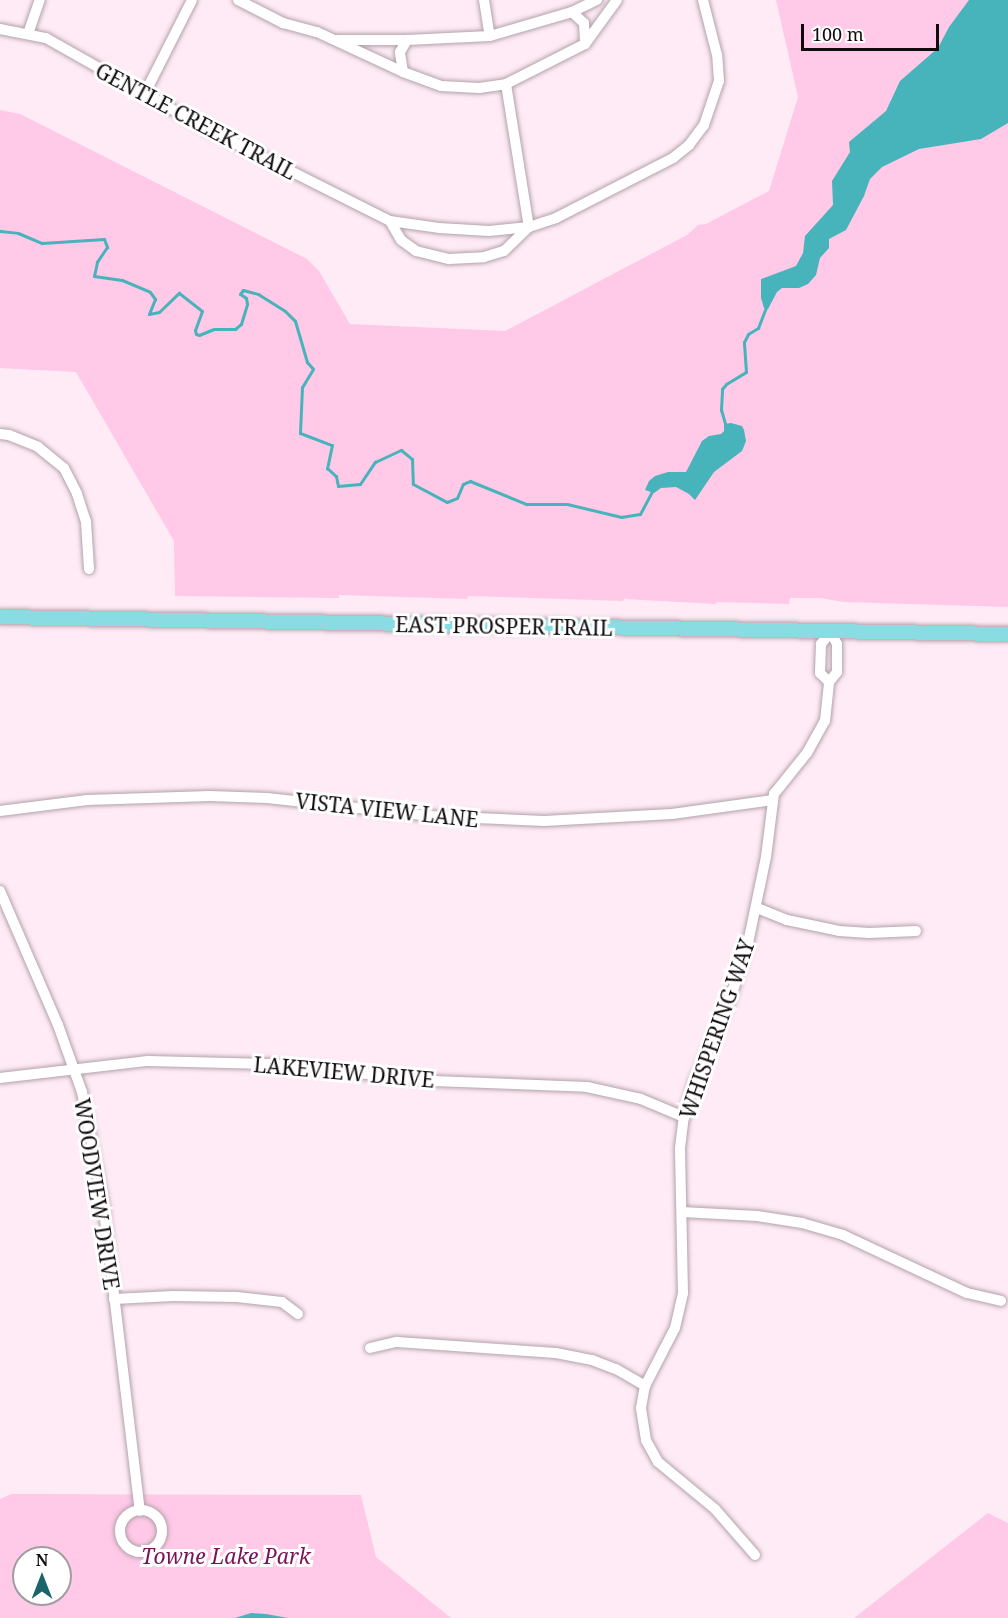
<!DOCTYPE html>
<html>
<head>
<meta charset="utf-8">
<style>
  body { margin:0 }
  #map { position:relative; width:1008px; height:1618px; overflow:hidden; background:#feebf5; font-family:"Noto Serif",serif }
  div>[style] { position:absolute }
  .green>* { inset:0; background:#ffc9e7 }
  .water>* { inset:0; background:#47b3bb }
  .stream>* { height:3px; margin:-1.5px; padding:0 1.5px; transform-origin:1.5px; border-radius:1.5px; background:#47b3bb }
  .roads { filter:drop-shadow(0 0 2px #b3a2ab) drop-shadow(0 0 2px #b3a2ab) }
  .minor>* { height:10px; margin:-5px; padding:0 5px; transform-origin:5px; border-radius:5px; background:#fff }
  .minor>.ring { margin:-5px; padding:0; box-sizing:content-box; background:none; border:10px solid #fff; border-radius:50% }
  .major>* { height:14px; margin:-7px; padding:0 7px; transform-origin:7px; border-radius:7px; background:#89dce2 }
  span { translate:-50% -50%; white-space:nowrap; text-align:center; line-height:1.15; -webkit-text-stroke:6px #fff; paint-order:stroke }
  .street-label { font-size:21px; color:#100b0e }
  .park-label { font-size:21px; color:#781259; font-style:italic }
  .north { position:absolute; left:12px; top:1546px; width:60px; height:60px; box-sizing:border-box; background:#fff; border:2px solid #9f9d9f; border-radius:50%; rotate:0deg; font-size:16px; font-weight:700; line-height:24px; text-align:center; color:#100b0e }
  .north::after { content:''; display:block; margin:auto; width:21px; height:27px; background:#18666b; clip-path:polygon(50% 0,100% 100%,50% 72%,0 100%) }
  .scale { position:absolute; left:801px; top:24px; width:138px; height:27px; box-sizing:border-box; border:3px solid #100b0e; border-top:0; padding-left:8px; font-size:18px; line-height:21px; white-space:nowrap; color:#100b0e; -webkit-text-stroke:4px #fff; paint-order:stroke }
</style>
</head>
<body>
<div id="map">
  <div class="green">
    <div style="clip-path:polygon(776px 0,1008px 0,1008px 607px,844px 602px,820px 598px,790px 598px,789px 604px,717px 602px,716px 604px,624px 599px,623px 601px,468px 596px,467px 599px,339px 595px,339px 598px,175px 596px,174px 541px,76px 372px,0 368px,0 110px,20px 114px,307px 259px,319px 271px,350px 324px,505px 331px,687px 235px,698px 225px,706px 224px,769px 191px,798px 97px)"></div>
    <div style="clip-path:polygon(evenodd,11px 1494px,361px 1495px,376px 1557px,451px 1618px,0 1618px,0 1499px,11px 1494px,24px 1558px,60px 1558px,60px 1594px,24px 1594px,24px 1558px)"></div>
    <div style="clip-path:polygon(988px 1513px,1008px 1523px,1008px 1618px,854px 1618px)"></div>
  </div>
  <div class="water">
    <div style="clip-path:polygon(969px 0,1008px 0,1008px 123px,981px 139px,919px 149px,882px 167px,870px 179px,864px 196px,846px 230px,829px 239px,829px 248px,820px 258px,816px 275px,808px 284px,799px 288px,782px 288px,777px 292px,768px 309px,764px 308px,761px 298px,761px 279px,796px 266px,803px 253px,805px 236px,833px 205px,832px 181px,850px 152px,849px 142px,886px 111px,900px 81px,938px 48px,949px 27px)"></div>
    <div style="clip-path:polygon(731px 423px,742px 426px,744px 430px,746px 441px,742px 451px,714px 472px,695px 500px,689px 494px,676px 487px,661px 488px,654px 493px,645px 490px,649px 481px,655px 476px,668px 472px,686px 472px,702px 441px,709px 436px,721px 434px,724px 431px,724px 424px)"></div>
    <div style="clip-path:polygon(251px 1613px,266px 1614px,288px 1618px,235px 1618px)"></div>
  </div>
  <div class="stream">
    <div style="left:0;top:231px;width:18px;rotate:6deg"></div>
    <div style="left:18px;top:233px;width:26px;rotate:23deg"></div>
    <div style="left:42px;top:243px;width:62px;rotate:-3.7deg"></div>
    <div style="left:104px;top:239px;width:9px;rotate:69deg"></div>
    <div style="left:107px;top:247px;width:18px;rotate:124deg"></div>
    <div style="left:97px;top:262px;width:14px;rotate:102deg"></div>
    <div style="left:94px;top:276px;width:28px;rotate:8deg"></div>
    <div style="left:122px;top:280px;width:30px;rotate:23deg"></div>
    <div style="left:150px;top:292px;width:9px;rotate:54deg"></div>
    <div style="left:155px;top:299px;width:16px;rotate:112deg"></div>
    <div style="left:149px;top:314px;width:10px;rotate:-11deg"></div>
    <div style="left:159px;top:312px;width:28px;rotate:-44deg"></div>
    <div style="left:179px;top:293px;width:29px;rotate:38deg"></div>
    <div style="left:202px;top:311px;width:20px;rotate:110deg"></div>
    <div style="left:195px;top:330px;width:4px;rotate:76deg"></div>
    <div style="left:196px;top:334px;width:3px;rotate:18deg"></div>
    <div style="left:199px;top:335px;width:16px;rotate:-22deg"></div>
    <div style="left:214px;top:329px;width:21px"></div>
    <div style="left:235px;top:329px;width:8px;rotate:-40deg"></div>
    <div style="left:241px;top:324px;width:21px;rotate:-73deg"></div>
    <div style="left:247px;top:304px;width:6px;rotate:-99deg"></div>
    <div style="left:246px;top:298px;width:7px;rotate:-146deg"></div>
    <div style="left:240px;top:294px;width:5px;rotate:-53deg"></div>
    <div style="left:243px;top:290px;width:16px;rotate:15deg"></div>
    <div style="left:258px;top:294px;width:32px;rotate:32deg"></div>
    <div style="left:285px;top:311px;width:14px;rotate:45deg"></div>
    <div style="left:295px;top:321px;width:43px;rotate:73.7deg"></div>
    <div style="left:307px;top:362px;width:9px;rotate:49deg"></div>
    <div style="left:313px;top:369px;width:21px;rotate:121deg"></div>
    <div style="left:302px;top:387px;width:46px;rotate:92.5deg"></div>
    <div style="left:300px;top:433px;width:34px;rotate:21deg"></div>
    <div style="left:332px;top:445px;width:24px;rotate:102deg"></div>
    <div style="left:327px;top:468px;width:12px;rotate:42deg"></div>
    <div style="left:336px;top:476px;width:10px;rotate:79deg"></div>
    <div style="left:338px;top:486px;width:22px;rotate:-5deg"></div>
    <div style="left:360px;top:484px;width:27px;rotate:-56deg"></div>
    <div style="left:375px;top:462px;width:29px;rotate:-25deg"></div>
    <div style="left:401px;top:450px;width:14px;rotate:39deg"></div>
    <div style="left:412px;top:459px;width:25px;rotate:88deg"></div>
    <div style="left:413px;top:484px;width:38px;rotate:28deg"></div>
    <div style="left:447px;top:502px;width:11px;rotate:-22deg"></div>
    <div style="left:457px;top:498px;width:15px;rotate:-67deg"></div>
    <div style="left:463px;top:484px;width:8px;rotate:-23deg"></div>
    <div style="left:470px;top:481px;width:61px;rotate:22.3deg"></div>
    <div style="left:526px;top:504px;width:41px"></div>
    <div style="left:567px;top:504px;width:56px;rotate:13.5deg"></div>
    <div style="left:621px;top:517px;width:19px;rotate:-9deg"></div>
    <div style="left:640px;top:514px;width:26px;rotate:-62deg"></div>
    <div style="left:726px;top:427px;width:18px;rotate:-106deg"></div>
    <div style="left:721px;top:410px;width:21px;rotate:-87deg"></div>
    <div style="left:722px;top:389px;width:6px;rotate:-51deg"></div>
    <div style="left:726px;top:384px;width:23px;rotate:-31deg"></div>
    <div style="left:746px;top:372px;width:30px;rotate:-94deg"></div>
    <div style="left:744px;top:342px;width:9px;rotate:-63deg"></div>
    <div style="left:748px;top:334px;width:12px;rotate:-31deg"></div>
    <div style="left:758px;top:328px;width:22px;rotate:-69deg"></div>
  </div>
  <div class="roads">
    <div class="minor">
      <div style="left:238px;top:0;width:51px;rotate:27.1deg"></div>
      <div style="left:283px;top:23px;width:35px;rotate:15deg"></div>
      <div style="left:317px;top:32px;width:95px;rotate:24.9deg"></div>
      <div style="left:403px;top:72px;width:40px;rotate:20.2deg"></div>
      <div style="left:441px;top:86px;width:38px;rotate:3deg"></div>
      <div style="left:479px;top:88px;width:27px;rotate:-8deg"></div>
      <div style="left:506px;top:84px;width:89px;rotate:-26.9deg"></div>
      <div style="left:585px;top:44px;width:54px;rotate:-54deg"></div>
      <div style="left:484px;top:0;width:36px;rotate:81deg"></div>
      <div style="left:572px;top:12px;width:16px;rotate:43deg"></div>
      <div style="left:584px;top:23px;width:21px;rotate:87deg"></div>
      <div style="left:0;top:29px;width:47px;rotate:11.1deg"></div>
      <div style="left:46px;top:38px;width:180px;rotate:29.5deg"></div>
      <div style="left:203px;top:127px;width:209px;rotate:26.7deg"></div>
      <div style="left:390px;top:221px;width:49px;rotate:8.1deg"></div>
      <div style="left:439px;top:228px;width:50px;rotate:3.4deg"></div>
      <div style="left:489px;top:231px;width:40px;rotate:-5.7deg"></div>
      <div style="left:529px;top:227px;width:28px;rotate:-18deg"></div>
      <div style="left:556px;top:218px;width:131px;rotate:-27.1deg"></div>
      <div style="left:673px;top:158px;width:21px;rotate:-39deg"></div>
      <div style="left:689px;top:145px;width:25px;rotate:-53deg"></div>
      <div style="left:704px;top:125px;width:46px;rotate:-71.2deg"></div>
      <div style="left:719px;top:81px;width:26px;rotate:-94deg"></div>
      <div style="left:717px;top:55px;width:57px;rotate:-104.3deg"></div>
      <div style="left:28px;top:34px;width:36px;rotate:-71deg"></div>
      <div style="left:337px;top:40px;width:70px"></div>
      <div style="left:407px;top:40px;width:83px;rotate:-2.8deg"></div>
      <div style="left:490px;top:36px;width:85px;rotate:-16.3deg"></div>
      <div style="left:572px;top:12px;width:28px;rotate:-26deg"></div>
      <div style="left:403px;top:72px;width:20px;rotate:-99deg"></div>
      <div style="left:400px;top:52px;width:14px;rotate:-60deg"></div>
      <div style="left:506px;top:84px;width:145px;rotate:80.9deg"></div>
      <div style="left:144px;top:95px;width:106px;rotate:-63.2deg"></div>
      <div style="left:390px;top:221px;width:22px;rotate:60deg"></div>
      <div style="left:401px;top:240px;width:19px;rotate:36deg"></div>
      <div style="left:416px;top:251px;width:34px;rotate:14deg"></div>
      <div style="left:449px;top:259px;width:35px;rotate:-3deg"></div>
      <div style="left:484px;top:257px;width:21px;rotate:-17deg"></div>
      <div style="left:504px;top:251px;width:35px;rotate:-44deg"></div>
      <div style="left:0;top:434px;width:9px;rotate:6deg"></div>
      <div style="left:9px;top:435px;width:31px;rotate:22deg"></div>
      <div style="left:38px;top:447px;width:33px;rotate:39deg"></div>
      <div style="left:64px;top:468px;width:29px;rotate:63deg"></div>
      <div style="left:77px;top:494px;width:29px;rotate:72deg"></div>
      <div style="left:86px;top:522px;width:47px;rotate:86.3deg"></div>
      <div style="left:0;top:811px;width:88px;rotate:-7.2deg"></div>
      <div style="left:87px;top:800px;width:123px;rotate:-1.9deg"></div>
      <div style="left:210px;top:796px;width:57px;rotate:2deg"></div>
      <div style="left:267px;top:798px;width:163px;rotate:6.3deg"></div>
      <div style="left:429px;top:816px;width:115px;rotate:2.5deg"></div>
      <div style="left:544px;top:821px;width:128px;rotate:-3.1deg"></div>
      <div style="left:672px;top:814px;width:102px;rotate:-7.9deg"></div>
      <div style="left:0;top:891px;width:146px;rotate:66.6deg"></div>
      <div style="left:58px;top:1025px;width:71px;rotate:70.3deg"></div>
      <div style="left:82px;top:1092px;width:112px;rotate:79.2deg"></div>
      <div style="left:103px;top:1202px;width:311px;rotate:83.2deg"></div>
      <div style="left:757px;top:908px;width:32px;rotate:22deg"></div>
      <div style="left:787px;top:920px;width:53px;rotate:11.9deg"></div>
      <div style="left:839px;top:931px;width:30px;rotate:4deg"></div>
      <div style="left:869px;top:933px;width:47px;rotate:-2.4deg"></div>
      <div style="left:0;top:1078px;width:149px;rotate:-6.6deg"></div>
      <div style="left:148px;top:1061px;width:120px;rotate:1.4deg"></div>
      <div style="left:268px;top:1064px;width:167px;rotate:5.8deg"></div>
      <div style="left:434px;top:1081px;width:153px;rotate:2.2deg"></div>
      <div style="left:587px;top:1087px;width:55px;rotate:12.5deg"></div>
      <div style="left:641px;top:1099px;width:47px;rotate:22.7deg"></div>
      <div style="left:682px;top:1212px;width:75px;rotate:3.1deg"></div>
      <div style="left:757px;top:1216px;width:46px;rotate:8.8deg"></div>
      <div style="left:802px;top:1223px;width:43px;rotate:16.3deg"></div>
      <div style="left:843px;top:1235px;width:137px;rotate:25.1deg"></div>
      <div style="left:967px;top:1293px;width:35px;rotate:13deg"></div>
      <div style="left:114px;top:1299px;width:59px;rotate:-2.9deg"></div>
      <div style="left:173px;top:1296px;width:64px;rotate:0.9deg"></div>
      <div style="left:237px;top:1297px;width:45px;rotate:6.3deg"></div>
      <div style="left:282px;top:1302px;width:20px;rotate:37deg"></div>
      <div style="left:370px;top:1348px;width:28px;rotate:-13deg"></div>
      <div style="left:397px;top:1342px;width:159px;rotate:4deg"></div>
      <div style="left:556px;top:1353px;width:37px;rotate:11deg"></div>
      <div style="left:592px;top:1360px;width:26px;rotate:21deg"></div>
      <div style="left:616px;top:1369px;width:34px;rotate:30deg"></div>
      <div class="ring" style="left:120px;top:1510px;width:32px;height:32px"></div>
      <div style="left:755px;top:1555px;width:61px;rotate:-131deg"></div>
      <div style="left:715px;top:1509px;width:74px;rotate:-140.5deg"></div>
      <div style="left:658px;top:1462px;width:25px;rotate:-119deg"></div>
      <div style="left:646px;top:1440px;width:32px;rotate:-99deg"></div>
      <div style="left:641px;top:1408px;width:22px;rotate:-80deg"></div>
      <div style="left:645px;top:1386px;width:65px;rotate:-62.7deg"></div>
      <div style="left:675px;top:1328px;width:36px;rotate:-77deg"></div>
      <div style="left:683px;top:1293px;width:145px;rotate:-91.2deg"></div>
      <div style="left:680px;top:1148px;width:31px;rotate:-83deg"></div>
      <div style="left:684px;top:1117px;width:33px;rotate:-74deg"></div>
      <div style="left:693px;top:1085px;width:93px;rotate:-66.5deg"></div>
      <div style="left:730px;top:1000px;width:60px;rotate:-72.5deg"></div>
      <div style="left:748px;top:943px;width:88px;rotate:-78.2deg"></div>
      <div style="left:766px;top:857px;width:64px;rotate:-82.8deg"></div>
      <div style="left:774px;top:794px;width:53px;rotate:-51.2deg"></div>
      <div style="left:807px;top:753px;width:37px;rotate:-61deg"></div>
      <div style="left:825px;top:721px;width:39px;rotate:-84deg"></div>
      <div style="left:829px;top:682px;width:13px;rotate:-51deg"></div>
      <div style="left:837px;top:672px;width:28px;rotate:-90deg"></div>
      <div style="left:837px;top:644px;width:13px;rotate:-117deg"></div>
      <div style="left:831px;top:632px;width:16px;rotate:130deg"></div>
      <div style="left:821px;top:644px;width:29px;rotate:92deg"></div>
      <div style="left:820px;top:673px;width:13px;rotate:45deg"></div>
    </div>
    <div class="major">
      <div style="left:0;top:617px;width:1008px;rotate:0.97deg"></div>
    </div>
  </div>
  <div class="street-label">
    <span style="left:196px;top:121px;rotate:28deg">GENTLE CREEK TRAIL</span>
    <span style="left:504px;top:626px;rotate:1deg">EAST PROSPER TRAIL</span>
    <span style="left:387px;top:810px;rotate:6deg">VISTA VIEW LANE</span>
    <span style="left:717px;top:1029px;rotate:-71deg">WHISPERING WAY</span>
    <span style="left:344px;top:1072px;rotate:5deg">LAKEVIEW DRIVE</span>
    <span style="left:97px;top:1194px;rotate:81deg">WOODVIEW DRIVE</span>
  </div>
  <div class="park-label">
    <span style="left:226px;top:1556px">Towne Lake Park</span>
  </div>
  <div class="north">N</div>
  <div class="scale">100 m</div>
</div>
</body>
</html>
